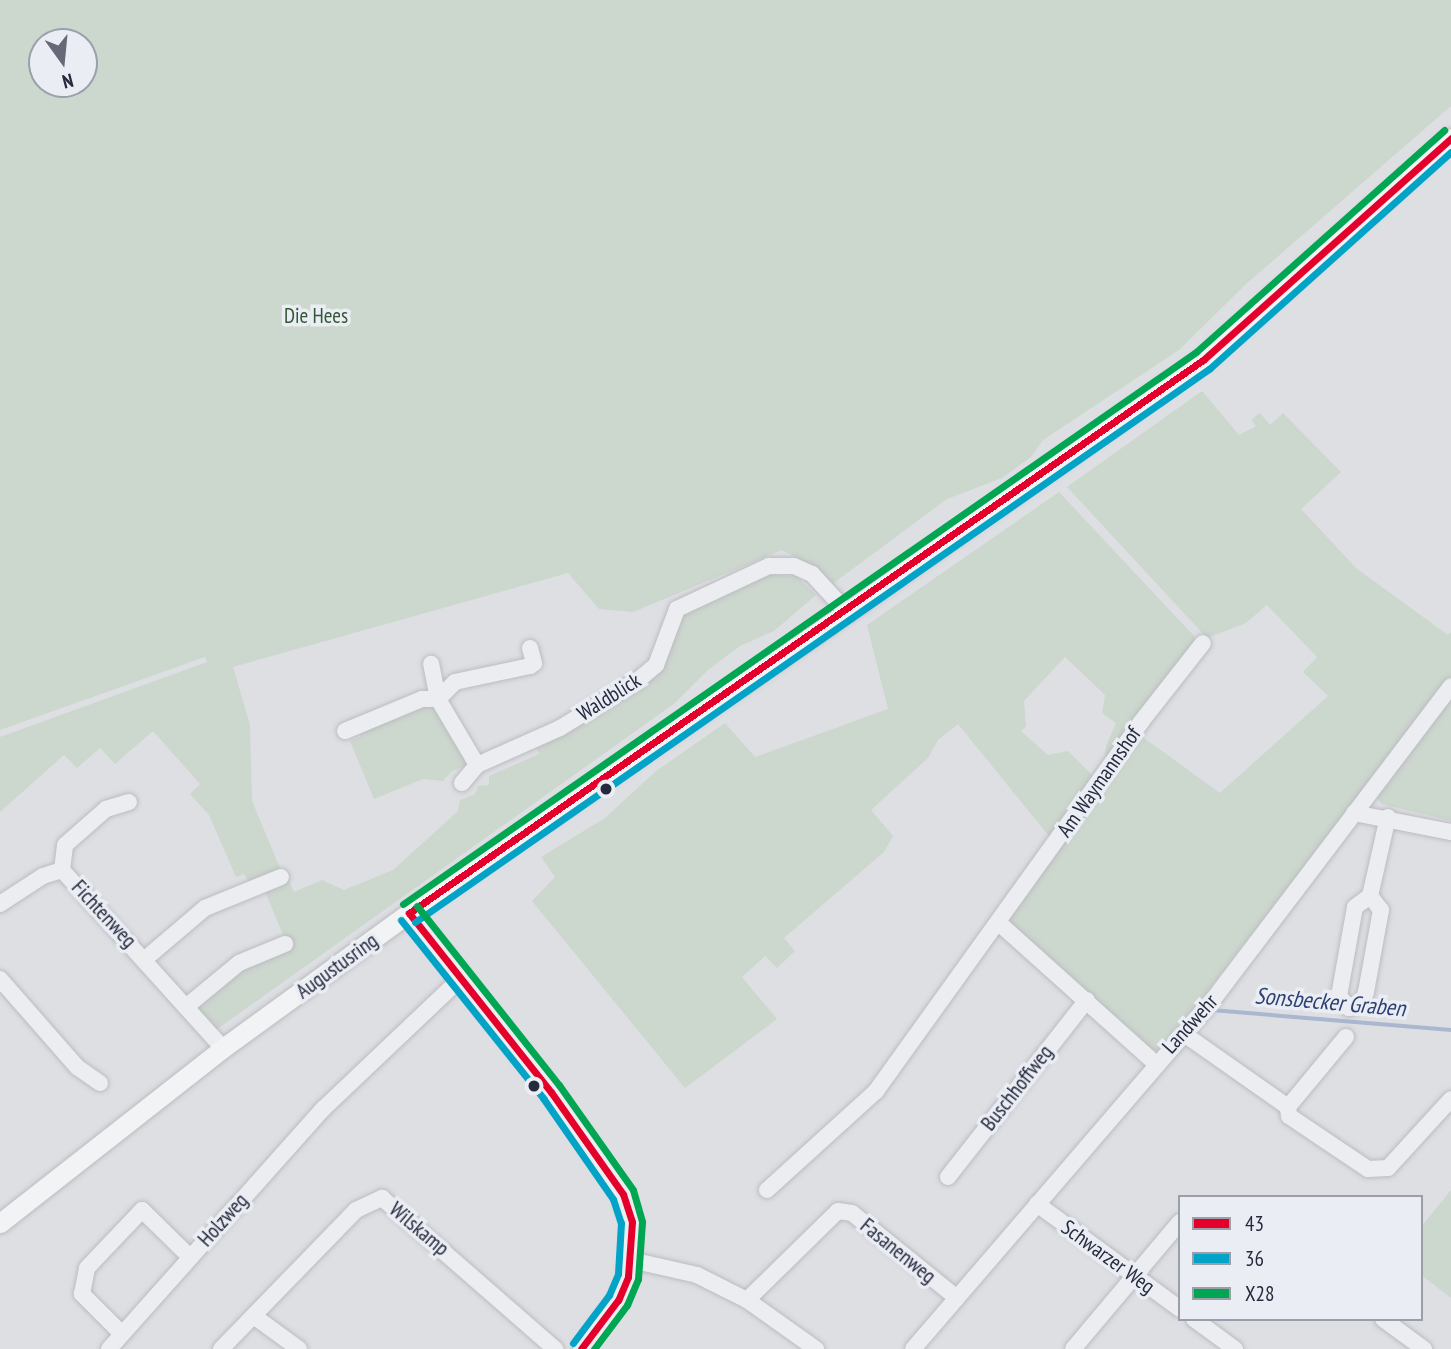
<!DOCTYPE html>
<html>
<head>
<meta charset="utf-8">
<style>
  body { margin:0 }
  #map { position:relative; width:1451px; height:1349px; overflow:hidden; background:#dedfe3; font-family:"PT Sans Narrow",sans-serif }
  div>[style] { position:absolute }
  .green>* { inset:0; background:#ccd7ce }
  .stream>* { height:3.5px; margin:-1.75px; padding:0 1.75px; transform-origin:1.75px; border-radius:1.75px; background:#aab7d0 }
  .roads { filter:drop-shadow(0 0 2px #bbbcc0) drop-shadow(0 0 2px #bbbcc0) }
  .minor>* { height:16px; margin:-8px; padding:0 8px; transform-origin:8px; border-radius:8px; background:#ecedf0 }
  .major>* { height:19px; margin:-9.5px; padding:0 9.5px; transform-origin:9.5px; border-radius:9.5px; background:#f2f3f4 }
  .bus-1>* { height:7px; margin:-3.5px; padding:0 3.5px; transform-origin:3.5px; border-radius:3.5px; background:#e4002b }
  .bus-2>* { height:7px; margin:-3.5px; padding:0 3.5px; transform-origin:3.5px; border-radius:3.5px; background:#02a3c7 }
  .bus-3>* { height:7px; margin:-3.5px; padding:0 3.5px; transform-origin:3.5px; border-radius:3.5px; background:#00a651 }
  .dots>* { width:19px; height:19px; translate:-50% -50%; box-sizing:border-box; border:4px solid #eaedf4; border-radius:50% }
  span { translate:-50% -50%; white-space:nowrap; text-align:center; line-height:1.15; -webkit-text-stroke:7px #eaedf4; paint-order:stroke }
  .park-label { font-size:21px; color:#335832 }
  .street-label { font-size:21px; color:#252a3c }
  .water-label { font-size:23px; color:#2e4271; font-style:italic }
  .legend { position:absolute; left:1178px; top:1195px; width:245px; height:126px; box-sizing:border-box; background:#eaedf4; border:2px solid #9b9faa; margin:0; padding:9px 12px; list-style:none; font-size:21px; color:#252a3c }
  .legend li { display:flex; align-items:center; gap:14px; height:35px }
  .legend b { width:35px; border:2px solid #9b9faa }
  .north { position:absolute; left:28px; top:28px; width:70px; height:70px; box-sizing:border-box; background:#eaedf4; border:2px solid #9b9faa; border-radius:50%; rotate:165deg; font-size:19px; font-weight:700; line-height:28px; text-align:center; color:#252a3c }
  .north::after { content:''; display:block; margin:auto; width:24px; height:32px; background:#666976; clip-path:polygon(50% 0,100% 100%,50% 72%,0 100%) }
</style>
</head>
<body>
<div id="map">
  <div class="green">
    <div style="clip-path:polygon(evenodd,0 0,1451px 0,1451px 106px,1245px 285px,1179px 350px,1043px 440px,1031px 457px,1002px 478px,947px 499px,831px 585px,810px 565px,782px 550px,633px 612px,599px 609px,568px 573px,233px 667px,250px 725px,252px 801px,282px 873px,250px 883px,244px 874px,236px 877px,209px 815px,190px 794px,200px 784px,153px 731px,115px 764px,100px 748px,77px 768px,64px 755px,0 812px,0 737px,207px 662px,205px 657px,0 730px,0 0,42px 42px,84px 42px,84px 84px,42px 84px,42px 42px)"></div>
    <div style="clip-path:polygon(1202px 391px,1239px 435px,1256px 426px,1251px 420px,1260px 413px,1270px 425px,1283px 413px,1341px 472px,1301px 509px,1356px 568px,1448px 635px,1451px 632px,1451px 677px,1161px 1051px,1152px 1050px,1007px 920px,1137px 733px,1220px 793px,1328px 696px,1303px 672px,1317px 657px,1267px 605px,1246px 623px,1207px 638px,1067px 487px)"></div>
    <div style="clip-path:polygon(1059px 492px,1194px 636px,1195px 647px,1109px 756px,1105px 757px,1106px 746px,1116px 723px,1102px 713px,1105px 695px,1065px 657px,1024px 701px,1026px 726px,1021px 731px,1048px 755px,1068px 751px,1096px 779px,1053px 841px,958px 724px,938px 740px,928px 758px,871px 810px,893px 836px,884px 852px,784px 938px,795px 951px,777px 968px,765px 956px,742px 977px,777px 1019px,685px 1088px,532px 901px,555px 877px,541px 857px,605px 818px,655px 772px,725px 723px,755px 757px,888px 709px,867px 625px)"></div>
    <div style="clip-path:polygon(769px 575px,796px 576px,816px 595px,774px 631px,740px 646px,708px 670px,675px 703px,216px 1030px,200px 1015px,197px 1006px,233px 972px,288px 947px,264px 889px,288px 878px,294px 892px,322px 880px,344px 890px,393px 870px,458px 811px,460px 800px,475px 794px,478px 786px,489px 785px,489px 776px,539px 754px,536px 747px,654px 677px,665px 664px,680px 616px)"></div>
    <div style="clip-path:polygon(1451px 693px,1451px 821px,1382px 804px,1376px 797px)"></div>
    <div style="clip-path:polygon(422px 703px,433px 704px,467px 765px,452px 771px,443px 781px,423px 779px,374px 799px,350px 741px,360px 737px,360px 729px)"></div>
    <div style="clip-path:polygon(1451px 1190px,1451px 1298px,1421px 1275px,1421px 1227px)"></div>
  </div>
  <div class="stream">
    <div style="left:1212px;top:1010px;width:240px;rotate:4.8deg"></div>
  </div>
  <div class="roads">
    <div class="minor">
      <div style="left:530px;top:648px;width:16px;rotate:75deg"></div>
      <div style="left:534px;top:663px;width:5px;rotate:143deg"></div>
      <div style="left:530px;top:666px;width:77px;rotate:168deg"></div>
      <div style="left:455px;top:682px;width:24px;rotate:135deg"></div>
      <div style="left:438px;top:699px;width:77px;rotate:59.4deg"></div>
      <div style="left:477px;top:765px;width:91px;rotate:-24deg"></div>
      <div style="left:560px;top:728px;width:90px;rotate:-31.4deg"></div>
      <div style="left:637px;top:681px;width:25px;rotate:-40deg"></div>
      <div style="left:656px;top:665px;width:60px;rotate:-69.4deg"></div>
      <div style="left:677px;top:609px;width:102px;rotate:-25.1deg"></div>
      <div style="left:769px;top:566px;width:25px"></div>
      <div style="left:794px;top:566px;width:20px;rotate:24deg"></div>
      <div style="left:812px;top:574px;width:52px;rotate:47.4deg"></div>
      <div style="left:345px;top:731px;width:83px;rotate:-22.6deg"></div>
      <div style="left:422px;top:699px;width:16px"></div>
      <div style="left:438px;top:699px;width:36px;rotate:-101deg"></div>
      <div style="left:462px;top:783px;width:23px;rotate:-50deg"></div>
      <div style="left:1354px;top:813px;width:99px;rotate:11.1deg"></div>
      <div style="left:62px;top:870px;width:25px;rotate:-83deg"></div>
      <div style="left:65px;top:845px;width:55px;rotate:-41.3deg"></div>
      <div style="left:106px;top:809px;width:24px;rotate:-17deg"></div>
      <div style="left:1370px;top:896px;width:18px;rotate:52deg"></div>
      <div style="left:1381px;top:910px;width:83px;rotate:100.4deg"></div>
      <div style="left:1366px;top:992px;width:12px;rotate:110deg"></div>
      <div style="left:1362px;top:1003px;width:14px;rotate:159deg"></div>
      <div style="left:1349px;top:1008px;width:16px;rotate:-130deg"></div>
      <div style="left:1339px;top:996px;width:90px;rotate:-79.8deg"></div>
      <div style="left:1355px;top:907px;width:19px;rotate:-36deg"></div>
      <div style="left:1370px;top:896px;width:81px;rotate:-77.2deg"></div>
      <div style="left:0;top:904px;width:51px;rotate:-33.1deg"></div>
      <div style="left:43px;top:876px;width:20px;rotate:-18deg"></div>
      <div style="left:62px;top:870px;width:240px;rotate:47.9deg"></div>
      <div style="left:409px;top:913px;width:228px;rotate:51.6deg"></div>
      <div style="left:551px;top:1092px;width:125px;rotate:54.8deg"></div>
      <div style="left:623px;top:1194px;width:29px;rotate:72deg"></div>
      <div style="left:632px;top:1222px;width:55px;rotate:94.2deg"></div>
      <div style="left:628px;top:1277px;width:25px;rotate:113deg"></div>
      <div style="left:618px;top:1300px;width:61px;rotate:127.1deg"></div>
      <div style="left:1000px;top:924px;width:208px;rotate:41.9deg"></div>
      <div style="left:145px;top:959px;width:79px;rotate:-40.4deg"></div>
      <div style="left:205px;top:908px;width:82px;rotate:-22.2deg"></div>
      <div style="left:0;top:979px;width:117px;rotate:48.8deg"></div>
      <div style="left:77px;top:1067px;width:28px;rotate:35deg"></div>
      <div style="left:187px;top:1006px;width:67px;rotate:-39.6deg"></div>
      <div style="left:239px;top:963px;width:50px;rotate:-22.4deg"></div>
      <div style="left:1184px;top:1034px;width:127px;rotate:35.1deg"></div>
      <div style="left:1288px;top:1107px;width:9px;rotate:84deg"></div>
      <div style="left:1289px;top:1116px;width:95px;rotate:33.9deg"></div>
      <div style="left:1368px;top:1169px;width:20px;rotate:-3deg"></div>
      <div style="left:1388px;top:1168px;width:93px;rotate:-47.6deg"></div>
      <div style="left:1288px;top:1107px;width:91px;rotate:-50.4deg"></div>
      <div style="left:948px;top:1177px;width:225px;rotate:-51.9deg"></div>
      <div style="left:767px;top:1190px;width:147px;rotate:-42.2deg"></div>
      <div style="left:876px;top:1091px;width:454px;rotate:-54.3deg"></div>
      <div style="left:1141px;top:722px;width:100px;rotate:-51.9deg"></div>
      <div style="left:1037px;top:1204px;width:177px;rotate:36.3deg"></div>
      <div style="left:631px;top:1260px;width:68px;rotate:12.8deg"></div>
      <div style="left:697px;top:1275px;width:56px;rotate:26.6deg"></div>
      <div style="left:747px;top:1300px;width:85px;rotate:35.4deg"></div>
      <div style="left:747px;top:1300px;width:127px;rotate:-44.4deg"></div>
      <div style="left:838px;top:1211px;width:14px;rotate:8deg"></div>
      <div style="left:852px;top:1213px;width:135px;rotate:39deg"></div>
      <div style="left:255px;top:1317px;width:54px;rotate:36deg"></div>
      <div style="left:1194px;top:1319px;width:51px;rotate:36.2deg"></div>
      <div style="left:1383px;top:1319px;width:51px;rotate:36.2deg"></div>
      <div style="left:122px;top:1334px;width:57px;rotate:-135deg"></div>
      <div style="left:82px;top:1294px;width:26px;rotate:-79deg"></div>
      <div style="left:87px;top:1268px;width:80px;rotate:-46.5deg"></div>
      <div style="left:142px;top:1210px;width:67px;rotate:44.4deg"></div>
      <div style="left:109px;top:1349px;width:322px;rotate:-48.3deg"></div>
      <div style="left:323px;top:1109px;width:190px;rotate:-43.5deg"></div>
      <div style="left:221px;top:1349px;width:194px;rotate:-45.8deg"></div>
      <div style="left:356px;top:1210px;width:29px;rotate:-25deg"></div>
      <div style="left:382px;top:1198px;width:230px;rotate:41.1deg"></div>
      <div style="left:913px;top:1349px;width:459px;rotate:-49.3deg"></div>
      <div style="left:1212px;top:1001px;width:395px;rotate:-52.8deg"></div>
      <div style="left:1073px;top:1349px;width:166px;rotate:-49.9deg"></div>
    </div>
    <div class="major">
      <div style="left:0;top:1223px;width:283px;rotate:-38.1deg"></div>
      <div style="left:223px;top:1048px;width:230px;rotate:-36deg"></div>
      <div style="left:409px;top:913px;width:531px;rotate:-34.5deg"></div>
      <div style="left:847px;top:612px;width:436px;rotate:-35.3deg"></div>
      <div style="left:1203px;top:360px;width:333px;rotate:-41.8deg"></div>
    </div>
  </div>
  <div class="bus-1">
    <div style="left:409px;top:913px;width:968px;rotate:-34.86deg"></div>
    <div style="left:1203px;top:360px;width:333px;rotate:-41.8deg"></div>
    <div style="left:409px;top:913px;width:228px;rotate:51.6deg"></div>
    <div style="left:551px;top:1092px;width:125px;rotate:54.8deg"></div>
    <div style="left:623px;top:1194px;width:29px;rotate:72deg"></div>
    <div style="left:632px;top:1222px;width:55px;rotate:94.2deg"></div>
    <div style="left:628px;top:1277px;width:25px;rotate:113deg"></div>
    <div style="left:618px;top:1300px;width:61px;rotate:127.1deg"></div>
  </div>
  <div class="bus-2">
    <div style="left:401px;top:920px;width:228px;rotate:51.4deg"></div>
    <div style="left:543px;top:1098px;width:123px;rotate:55.3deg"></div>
    <div style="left:613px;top:1199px;width:25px;rotate:72deg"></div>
    <div style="left:621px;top:1223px;width:51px;rotate:93.4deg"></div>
    <div style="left:618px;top:1274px;width:23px;rotate:113deg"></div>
    <div style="left:609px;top:1295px;width:60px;rotate:126.9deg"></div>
    <div style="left:415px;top:922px;width:968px;rotate:-34.86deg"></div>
    <div style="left:1209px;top:369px;width:325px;rotate:-41.9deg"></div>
  </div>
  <div class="bus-3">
    <div style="left:403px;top:904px;width:966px;rotate:-34.84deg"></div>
    <div style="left:1196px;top:352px;width:333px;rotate:-41.8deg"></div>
    <div style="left:417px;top:906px;width:228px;rotate:51.6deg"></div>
    <div style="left:559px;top:1085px;width:128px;rotate:54.8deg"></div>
    <div style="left:633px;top:1190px;width:33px;rotate:74deg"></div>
    <div style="left:642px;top:1222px;width:57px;rotate:94deg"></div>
    <div style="left:638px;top:1279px;width:28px;rotate:113deg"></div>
    <div style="left:627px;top:1305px;width:55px;rotate:126.9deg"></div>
  </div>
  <div class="dots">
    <div style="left:606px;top:789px;background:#252a3c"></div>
    <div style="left:534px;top:1086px;background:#252a3c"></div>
  </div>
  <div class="park-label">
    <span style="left:316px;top:316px">Die Hees</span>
  </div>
  <div class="street-label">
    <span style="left:609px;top:697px;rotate:-32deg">Waldblick</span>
    <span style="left:1099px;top:782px;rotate:-55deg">Am Waymannshof</span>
    <span style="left:104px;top:914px;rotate:47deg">Fichtenweg</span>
    <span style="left:337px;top:966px;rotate:-36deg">Augustusring</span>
    <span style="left:1190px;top:1024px;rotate:-48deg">Landwehr</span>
    <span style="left:1017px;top:1088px;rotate:-52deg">Buschhoffweg</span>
    <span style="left:223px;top:1220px;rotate:-48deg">Holzweg</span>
    <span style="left:419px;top:1229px;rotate:40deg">Wilskamp</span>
    <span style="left:898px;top:1251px;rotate:39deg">Fasanenweg</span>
    <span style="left:1108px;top:1257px;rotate:36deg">Schwarzer Weg</span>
  </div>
  <div class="water-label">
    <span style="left:1330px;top:1002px;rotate:5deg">Sonsbecker Graben</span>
  </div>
  <ul class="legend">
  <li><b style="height:9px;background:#e4002b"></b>43</li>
  <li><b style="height:9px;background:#02a3c7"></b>36</li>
  <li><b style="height:9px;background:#00a651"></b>X28</li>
  </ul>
  <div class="north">N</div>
</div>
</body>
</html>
